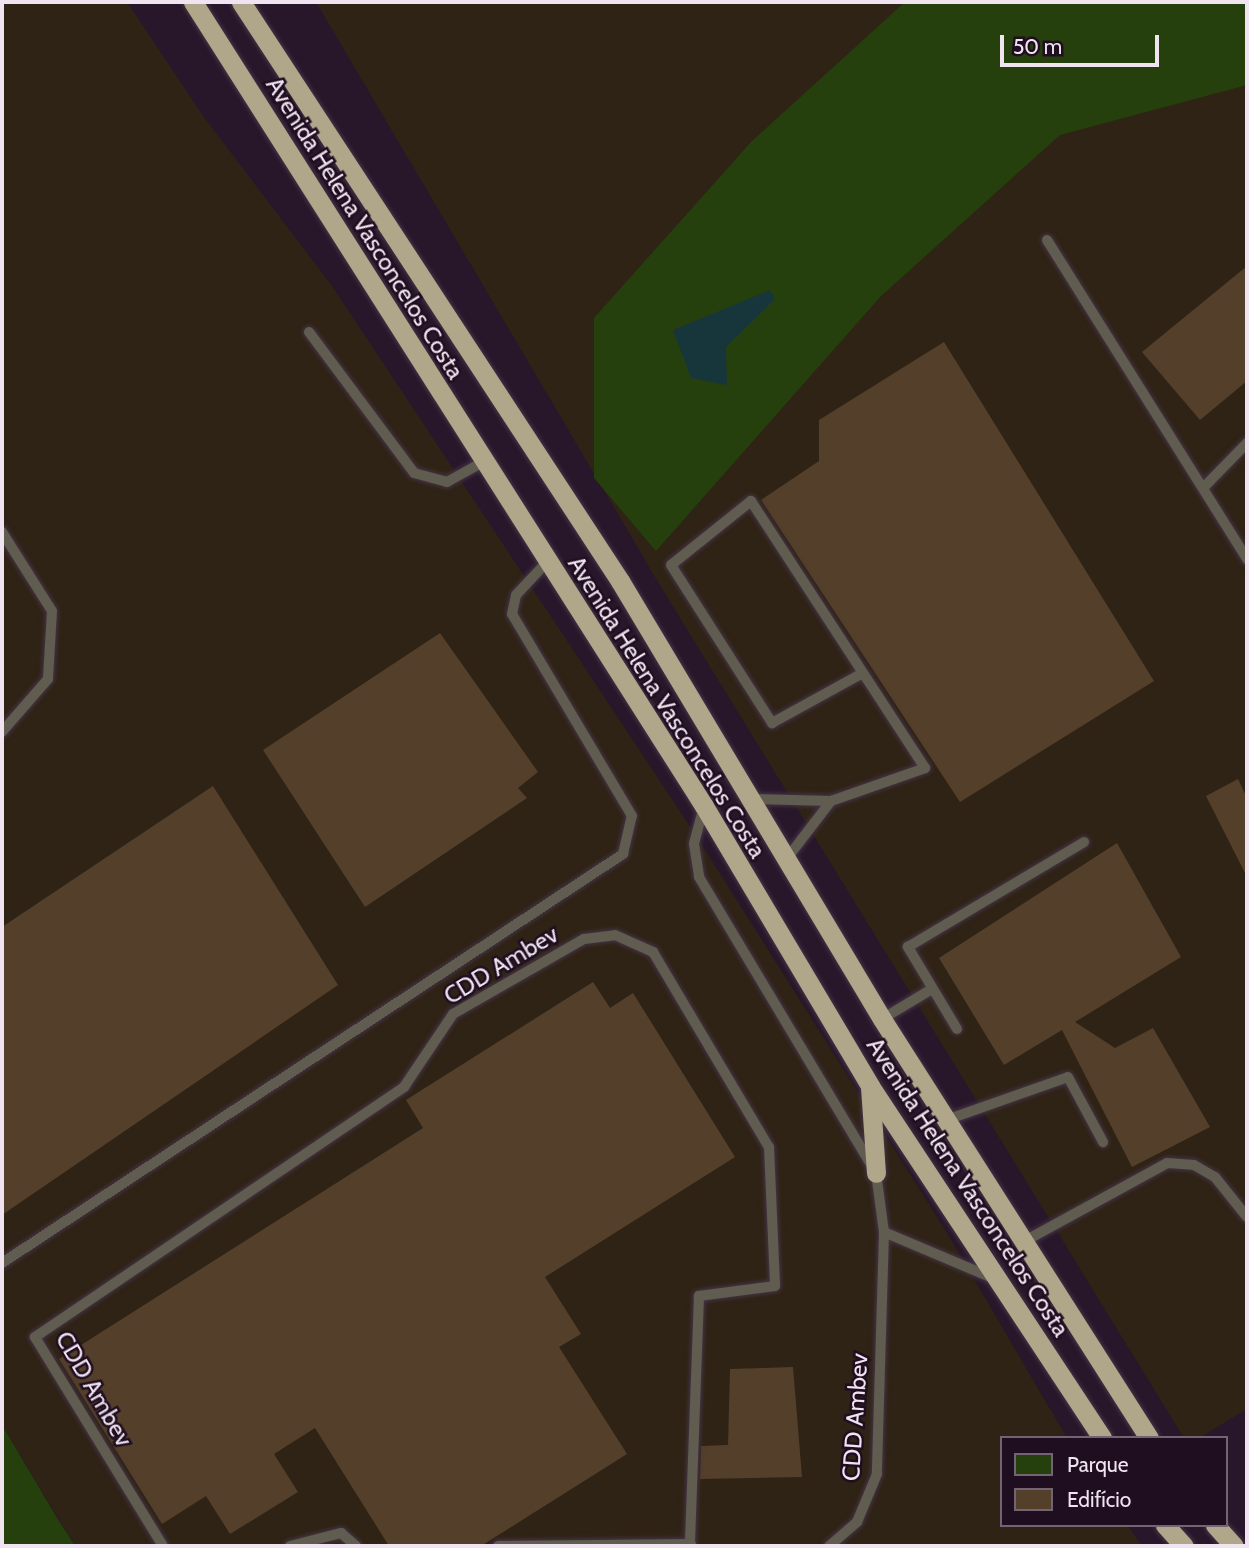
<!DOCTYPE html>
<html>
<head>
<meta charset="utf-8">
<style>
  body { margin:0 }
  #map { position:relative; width:1249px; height:1548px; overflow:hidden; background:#28172a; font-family:Cabin,sans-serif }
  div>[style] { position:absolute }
  .industrial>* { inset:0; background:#2f2315 }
  .green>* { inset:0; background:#26400d }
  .water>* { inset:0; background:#16363b }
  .building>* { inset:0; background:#543f2b }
  .roads { filter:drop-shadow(0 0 2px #443446) drop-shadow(0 0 2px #443446) }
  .service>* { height:10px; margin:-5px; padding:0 5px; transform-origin:5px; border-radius:5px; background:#605c50 }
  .trunk>* { height:19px; margin:-9.5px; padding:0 9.5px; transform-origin:9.5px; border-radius:9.5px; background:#b0a68a }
  span { translate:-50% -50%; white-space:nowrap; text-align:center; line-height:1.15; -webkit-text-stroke:5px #1f0e20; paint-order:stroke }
  .street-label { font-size:24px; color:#f0e4f1 }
  .frame { position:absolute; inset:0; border:4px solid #f0e4f1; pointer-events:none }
  .legend { position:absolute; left:1000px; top:1436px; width:228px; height:91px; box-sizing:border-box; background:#1f0e20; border:2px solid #736474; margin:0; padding:9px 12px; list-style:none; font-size:21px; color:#f0e4f1 }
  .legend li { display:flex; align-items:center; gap:14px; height:35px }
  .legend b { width:35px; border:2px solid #736474 }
  .scale { position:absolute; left:1000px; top:35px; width:159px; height:32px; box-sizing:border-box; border:4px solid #f0e4f1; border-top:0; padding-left:9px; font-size:21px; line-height:24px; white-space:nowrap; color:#f0e4f1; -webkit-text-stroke:5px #1f0e20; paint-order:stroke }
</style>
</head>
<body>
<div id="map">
  <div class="industrial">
    <div style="clip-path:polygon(2px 2px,127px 2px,203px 116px,332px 286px,691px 828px,944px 1228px,1067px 1438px,1002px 1438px,1002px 1525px,1127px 1525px,1142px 1546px,75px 1546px,2px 1425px)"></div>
    <div style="clip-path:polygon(316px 2px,1247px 2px,1247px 1409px,1199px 1438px,1184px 1438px,661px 587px)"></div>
  </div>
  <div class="green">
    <div style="clip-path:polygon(905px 2px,1247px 2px,1247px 85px,1060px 135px,881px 296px,656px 551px,594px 478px,594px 318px,752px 141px)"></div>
    <div style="clip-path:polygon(2px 1425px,56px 1516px,75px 1546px,2px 1546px)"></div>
  </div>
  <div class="water">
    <div style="clip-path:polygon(770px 290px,775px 299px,726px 347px,727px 385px,691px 378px,673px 330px)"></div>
  </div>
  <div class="building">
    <div style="clip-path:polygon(1247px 266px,1247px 381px,1200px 420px,1142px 352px)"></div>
    <div style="clip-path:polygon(944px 342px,1154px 681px,960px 802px,761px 500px,819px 461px,819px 420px)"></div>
    <div style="clip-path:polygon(440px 633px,538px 772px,518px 788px,527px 798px,365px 907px,263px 750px)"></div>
    <div style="clip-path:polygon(1238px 779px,1247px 798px,1247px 877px,1206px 796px)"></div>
    <div style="clip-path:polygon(213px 786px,338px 985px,2px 1215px,2px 927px)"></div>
    <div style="clip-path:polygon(1117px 843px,1181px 957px,1075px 1022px,1115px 1048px,1153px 1028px,1210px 1127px,1132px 1167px,1062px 1030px,1004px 1065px,939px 958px)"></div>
    <div style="clip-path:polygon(593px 982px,610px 1008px,633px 993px,735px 1157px,545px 1277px,581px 1334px,559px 1347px,627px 1454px,481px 1546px,389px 1546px,315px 1428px,274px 1454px,298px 1492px,230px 1534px,206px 1496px,162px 1524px,59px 1359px,423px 1128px,406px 1100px)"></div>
    <div style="clip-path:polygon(793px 1367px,802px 1477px,700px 1479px,701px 1446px,728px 1445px,730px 1369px)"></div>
  </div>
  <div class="roads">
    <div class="service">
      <div style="left:1047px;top:240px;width:377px;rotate:57.9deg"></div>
      <div style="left:309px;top:332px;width:176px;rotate:53.3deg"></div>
      <div style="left:414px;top:473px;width:34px;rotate:15deg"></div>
      <div style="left:447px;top:482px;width:41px;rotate:-29.1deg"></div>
      <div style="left:1206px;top:485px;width:59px;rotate:-45.7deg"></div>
      <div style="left:2px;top:532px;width:93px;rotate:57.7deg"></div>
      <div style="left:52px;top:611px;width:68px;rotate:93.4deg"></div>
      <div style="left:48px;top:679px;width:70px;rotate:131deg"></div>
      <div style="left:754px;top:799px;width:77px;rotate:1.5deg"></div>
      <div style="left:831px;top:801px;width:100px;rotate:-19.3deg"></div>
      <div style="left:925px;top:768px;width:319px;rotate:-123.1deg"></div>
      <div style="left:751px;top:501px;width:102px;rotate:141.3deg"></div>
      <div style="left:671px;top:565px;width:188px;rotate:57.4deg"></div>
      <div style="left:772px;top:723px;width:102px;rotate:-28.8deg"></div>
      <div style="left:704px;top:806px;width:39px;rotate:105deg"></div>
      <div style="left:694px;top:844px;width:33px;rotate:81deg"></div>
      <div style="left:699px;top:877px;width:345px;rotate:59.1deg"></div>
      <div style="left:876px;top:1173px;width:60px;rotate:82.3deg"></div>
      <div style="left:884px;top:1232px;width:242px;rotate:91.7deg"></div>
      <div style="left:877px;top:1474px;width:52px;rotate:112.6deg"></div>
      <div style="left:857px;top:1522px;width:37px;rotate:139deg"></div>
      <div style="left:788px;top:857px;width:71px;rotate:-52.5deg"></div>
      <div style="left:882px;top:1019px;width:58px;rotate:-31deg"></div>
      <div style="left:957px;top:1029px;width:96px;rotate:-120.9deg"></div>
      <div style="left:908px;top:947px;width:205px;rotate:-30.8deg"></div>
      <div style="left:949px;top:1119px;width:126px;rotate:-19.4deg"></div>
      <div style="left:1068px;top:1077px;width:74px;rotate:61.7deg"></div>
      <div style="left:884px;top:1232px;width:121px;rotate:22.9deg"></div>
      <div style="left:1023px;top:1242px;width:164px;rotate:-28.7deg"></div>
      <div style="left:1167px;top:1163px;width:27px;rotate:4deg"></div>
      <div style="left:1194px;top:1165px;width:24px;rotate:30deg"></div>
      <div style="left:1215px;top:1177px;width:51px;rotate:51.3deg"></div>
      <div style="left:2px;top:1263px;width:744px;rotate:-33.37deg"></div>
      <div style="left:623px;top:854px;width:39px;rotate:-77deg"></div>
      <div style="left:632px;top:816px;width:235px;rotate:-120.7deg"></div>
      <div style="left:512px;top:614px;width:19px;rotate:-78deg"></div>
      <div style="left:516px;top:595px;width:44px;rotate:-46.8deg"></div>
      <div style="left:163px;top:1546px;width:245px;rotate:-121.5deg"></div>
      <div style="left:35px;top:1337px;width:446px;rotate:-34.1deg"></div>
      <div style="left:404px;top:1087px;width:88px;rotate:-56.1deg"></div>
      <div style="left:453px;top:1014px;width:151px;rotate:-29.8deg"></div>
      <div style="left:584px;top:939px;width:31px;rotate:-7deg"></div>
      <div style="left:615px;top:935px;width:42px;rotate:24.1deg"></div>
      <div style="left:653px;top:952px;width:227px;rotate:59.3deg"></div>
      <div style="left:769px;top:1147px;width:139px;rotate:87.5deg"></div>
      <div style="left:775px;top:1286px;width:77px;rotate:172.5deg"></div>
      <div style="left:699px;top:1296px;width:244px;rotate:92.1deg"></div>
      <div style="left:290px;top:1546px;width:53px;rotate:-14.3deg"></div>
      <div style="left:341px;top:1533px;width:20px;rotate:41deg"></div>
      <div style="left:498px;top:1546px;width:193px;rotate:-0.6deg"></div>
    </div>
    <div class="trunk">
      <div style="left:193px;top:2px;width:953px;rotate:57.56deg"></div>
      <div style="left:704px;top:806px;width:326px;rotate:59.3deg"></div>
      <div style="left:870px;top:1086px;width:422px;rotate:56.6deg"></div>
      <div style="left:241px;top:2px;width:692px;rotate:56.79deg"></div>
      <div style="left:620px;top:581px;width:510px;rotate:59.11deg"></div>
      <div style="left:882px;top:1019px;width:497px;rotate:57.5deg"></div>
      <div style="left:870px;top:1087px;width:86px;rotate:86deg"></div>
      <div style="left:1165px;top:1525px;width:28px;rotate:48deg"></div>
      <div style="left:1215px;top:1525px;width:28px;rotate:48deg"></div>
    </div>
  </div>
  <div class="street-label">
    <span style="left:365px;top:228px;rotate:58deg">Avenida Helena Vasconcelos Costa</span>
    <span style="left:667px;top:707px;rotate:58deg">Avenida Helena Vasconcelos Costa</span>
    <span style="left:501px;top:965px;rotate:-31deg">CDD Ambev</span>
    <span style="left:968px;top:1187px;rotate:57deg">Avenida Helena Vasconcelos Costa</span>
    <span style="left:94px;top:1389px;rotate:60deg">CDD Ambev</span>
    <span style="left:855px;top:1417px;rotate:-86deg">CDD Ambev</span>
  </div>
  <div class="frame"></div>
  <ul class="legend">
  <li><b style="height:19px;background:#26400d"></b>Parque</li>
  <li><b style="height:19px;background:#543f2b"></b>Edifício</li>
  </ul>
  <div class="scale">50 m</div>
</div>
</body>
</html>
